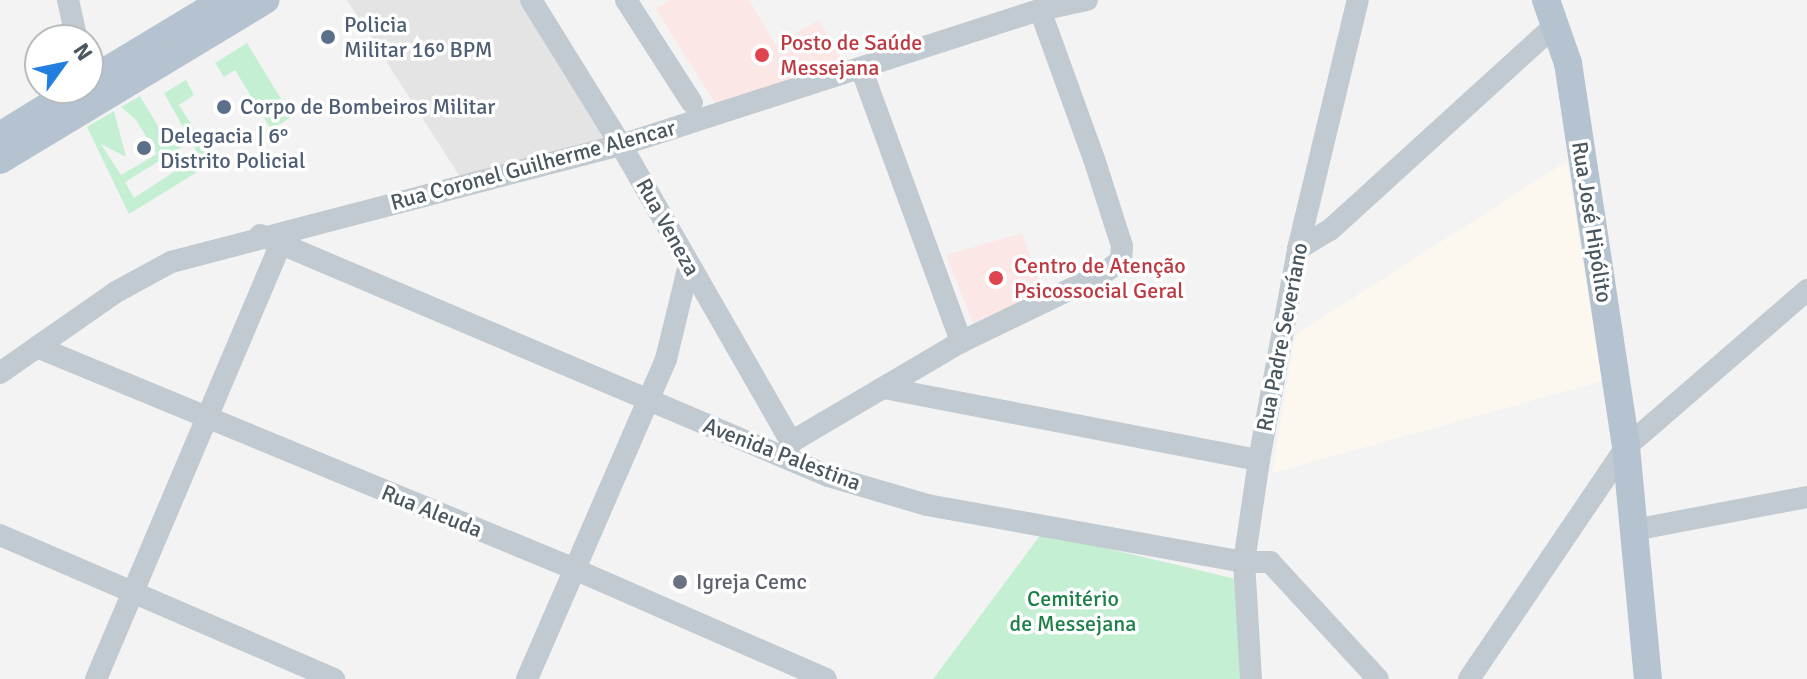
<!DOCTYPE html>
<html>
<head>
<meta charset="utf-8">
<style>
  body { margin:0 }
  #map { position:relative; width:1807px; height:679px; overflow:hidden; background:#f4f3f3; font-family:Signika,sans-serif }
  div>[style] { position:absolute }
  .commercial>* { inset:0; background:#fcf8ef }
  .education>* { inset:0; background:#e5e4e4 }
  .medical>* { inset:0; background:#fbe7e6 }
  .green>* { inset:0; background:#c4efd2 }
  .minor>* { height:22px; margin:-11px; padding:0 11px; transform-origin:11px; border-radius:11px; background:#c1cad0 }
  .major>* { height:28px; margin:-14px; padding:0 14px; transform-origin:14px; border-radius:14px; background:#b4c3cf }
  .dots>* { width:22px; height:22px; translate:-50% -50%; box-sizing:border-box; border:4px solid #fff; border-radius:50% }
  span { translate:-50% -50%; white-space:nowrap; text-align:center; line-height:1.15; -webkit-text-stroke:7px #fff; paint-order:stroke }
  .service-label { font-size:22px; color:#4e5e75 }
  .left { translate:0 -50%; text-align:left }
  .health-label { font-size:22px; color:#be3a42 }
  .street-label { font-size:22px; color:#4b575f }
  .worship-label { font-size:22px; color:#5b616d }
  .park-label { font-size:22px; color:#1c8048 }
  .north { position:absolute; left:24px; top:24px; width:80px; height:80px; box-sizing:border-box; background:#fff; border:2px solid #b7bcbf; border-radius:50%; rotate:57deg; font-size:22px; font-weight:700; line-height:32px; text-align:center; color:#4b575f }
  .north::after { content:''; display:block; margin:auto; width:28px; height:36px; background:#227fdf; clip-path:polygon(50% 0,100% 100%,50% 72%,0 100%) }
</style>
</head>
<body>
<div id="map">
  <div class="commercial">
    <div style="clip-path:polygon(1567px 161px,1602px 381px,1272px 473px,1295px 335px)"></div>
  </div>
  <div class="education">
    <div style="clip-path:polygon(347px 0,519px 0,609px 143px,462px 180px)"></div>
  </div>
  <div class="medical">
    <div style="clip-path:polygon(670px 0,749px 0,776px 45px,819px 20px,845px 65px,718px 108px,656px 9px)"></div>
    <div style="clip-path:polygon(1022px 233px,1043px 292px,973px 323px,946px 255px)"></div>
  </div>
  <div class="green">
    <div style="clip-path:polygon(247px 43px,292px 117px,271px 129px,235px 70px,224px 77px,215px 63px)"></div>
    <div style="clip-path:polygon(186px 80px,194px 95px,179px 105px,215px 161px,129px 214px,87px 127px,114px 111px,126px 157px,101px 144px,121px 175px,157px 154px,136px 120px,121px 107px,140px 96px,170px 146px,179px 142px,182px 147px,125px 182px,134px 198px,186px 164px,190px 171px,203px 163px,164px 93px)"></div>
    <div style="clip-path:polygon(1042px 533px,1236px 579px,1242px 679px,933px 679px)"></div>
  </div>
  <div class="minor">
    <div style="left:68px;top:0;width:41px;rotate:77.3deg"></div>
    <div style="left:531px;top:0;width:171px;rotate:58.2deg"></div>
    <div style="left:621px;top:145px;width:342px;rotate:60.2deg"></div>
    <div style="left:791px;top:442px;width:13px;rotate:108deg"></div>
    <div style="left:626px;top:0;width:122px;rotate:57.3deg"></div>
    <div style="left:861px;top:68px;width:292px;rotate:69.9deg"></div>
    <div style="left:260px;top:235px;width:617px;rotate:22.99deg"></div>
    <div style="left:828px;top:476px;width:103px;rotate:16.3deg"></div>
    <div style="left:927px;top:505px;width:322px;rotate:10.2deg"></div>
    <div style="left:1244px;top:562px;width:26px"></div>
    <div style="left:1270px;top:562px;width:159px;rotate:47.3deg"></div>
    <div style="left:1298px;top:249px;width:37px;rotate:-31deg"></div>
    <div style="left:1330px;top:230px;width:306px;rotate:-42.3deg"></div>
    <div style="left:37px;top:347px;width:579px;rotate:22.44deg"></div>
    <div style="left:572px;top:568px;width:277px;rotate:23.6deg"></div>
    <div style="left:0;top:373px;width:141px;rotate:-34.9deg"></div>
    <div style="left:116px;top:292px;width:63px;rotate:-28.6deg"></div>
    <div style="left:171px;top:262px;width:465px;rotate:-14.6deg"></div>
    <div style="left:621px;top:145px;width:440px;rotate:-17.9deg"></div>
    <div style="left:1040px;top:10px;width:48px;rotate:-12deg"></div>
    <div style="left:884px;top:388px;width:382px;rotate:10.9deg"></div>
    <div style="left:791px;top:442px;width:197px;rotate:-30.5deg"></div>
    <div style="left:961px;top:342px;width:159px;rotate:-25.8deg"></div>
    <div style="left:1104px;top:273px;width:21px;rotate:-37deg"></div>
    <div style="left:1121px;top:260px;width:14px;rotate:-86deg"></div>
    <div style="left:1122px;top:246px;width:91px;rotate:-107.8deg"></div>
    <div style="left:1094px;top:159px;width:158px;rotate:-109.9deg"></div>
    <div style="left:1634px;top:530px;width:176px;rotate:-10.8deg"></div>
    <div style="left:0;top:535px;width:364px;rotate:23.3deg"></div>
    <div style="left:96px;top:679px;width:474px;rotate:-67deg"></div>
    <div style="left:527px;top:679px;width:349px;rotate:-66.5deg"></div>
    <div style="left:666px;top:359px;width:97px;rotate:-76.3deg"></div>
    <div style="left:1251px;top:679px;width:117px;rotate:-93.4deg"></div>
    <div style="left:1244px;top:562px;width:103px;rotate:-81.6deg"></div>
    <div style="left:1259px;top:460px;width:215px;rotate:-79.5deg"></div>
    <div style="left:1298px;top:249px;width:256px;rotate:-76.5deg"></div>
    <div style="left:1469px;top:679px;width:280px;rotate:-55.9deg"></div>
    <div style="left:1626px;top:447px;width:240px;rotate:-40.9deg"></div>
  </div>
  <div class="major">
    <div style="left:1546px;top:0;width:67px;rotate:70.8deg"></div>
    <div style="left:1568px;top:63px;width:388px;rotate:81.4deg"></div>
    <div style="left:1626px;top:447px;width:233px;rotate:84.6deg"></div>
    <div style="left:88px;top:82px;width:159px;rotate:-31.1deg"></div>
    <div style="left:0;top:136px;width:92px;rotate:-31.6deg"></div>
    <div style="left:0;top:160px;width:310px;rotate:-31.1deg"></div>
  </div>
  <div class="dots">
    <div style="left:328px;top:37px;background:#5c6f8a"></div>
    <div style="left:762px;top:55px;background:#e0444e"></div>
    <div style="left:224px;top:107px;background:#5c6f8a"></div>
    <div style="left:144px;top:148px;background:#5c6f8a"></div>
    <div style="left:996px;top:278px;background:#e0444e"></div>
    <div style="left:680px;top:582px;background:#6b7280"></div>
  </div>
  <div class="service-label">
    <span class="left" style="left:344px;top:37px">Policia<br>Militar 16º BPM</span>
    <span class="left" style="left:240px;top:107px">Corpo de Bombeiros Militar</span>
    <span class="left" style="left:160px;top:148px">Delegacia | 6°<br>Distrito Policial</span>
  </div>
  <div class="health-label">
    <span class="left" style="left:780px;top:55px">Posto de Saúde<br>Messejana</span>
    <span class="left" style="left:1014px;top:278px">Centro de Atenção<br>Psicossocial Geral</span>
  </div>
  <div class="street-label">
    <span style="left:533px;top:165px;rotate:-15deg">Rua Coronel Guilherme Alencar</span>
    <span style="left:1592px;top:222px;rotate:81deg">Rua José Hipólito</span>
    <span style="left:668px;top:227px;rotate:61deg">Rua Veneza</span>
    <span style="left:1282px;top:337px;rotate:-79deg">Rua Padre Severíano</span>
    <span style="left:782px;top:454px;rotate:21deg">Avenida Palestina</span>
    <span style="left:432px;top:511px;rotate:22deg">Rua Aleuda</span>
  </div>
  <div class="worship-label">
    <span class="left" style="left:696px;top:582px">Igreja Cemc</span>
  </div>
  <div class="park-label">
    <span style="left:1073px;top:611px">Cemitério<br>de Messejana</span>
  </div>
  <div class="north">N</div>
</div>
</body>
</html>
